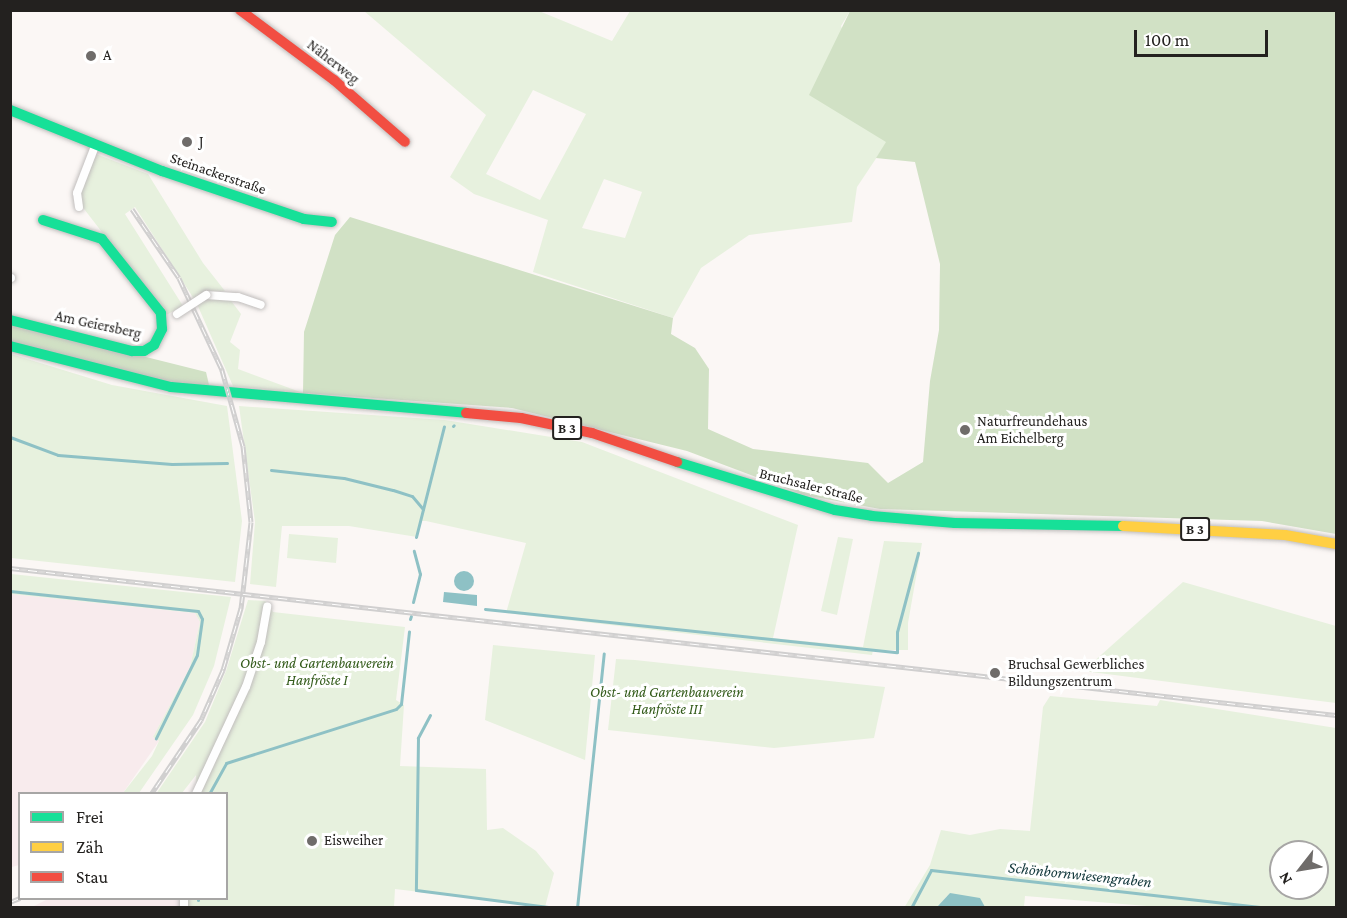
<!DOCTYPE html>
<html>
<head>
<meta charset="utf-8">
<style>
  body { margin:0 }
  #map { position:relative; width:1347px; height:918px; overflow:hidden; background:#fbf7f5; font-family:"Crimson Pro",serif }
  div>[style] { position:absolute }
  .industrial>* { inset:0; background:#f8ebed }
  .green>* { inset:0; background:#e7f1de }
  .forest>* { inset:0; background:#d1e1c5 }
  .water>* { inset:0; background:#8ec1c5 }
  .round { border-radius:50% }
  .stream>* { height:3px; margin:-1.5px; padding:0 1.5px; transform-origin:1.5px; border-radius:1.5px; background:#8ec1c5 }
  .roads { filter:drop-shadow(0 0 2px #c0bdbc) drop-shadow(0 0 2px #c0bdbc) }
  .street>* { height:8px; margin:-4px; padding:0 4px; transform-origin:4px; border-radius:4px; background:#fefefe }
  .fast>* { height:10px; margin:-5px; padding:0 5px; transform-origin:5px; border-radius:5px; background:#16e098 }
  .slow>* { height:10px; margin:-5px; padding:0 5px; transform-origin:5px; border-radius:5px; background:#ffcf43 }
  .jam>* { height:10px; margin:-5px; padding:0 5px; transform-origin:5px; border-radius:5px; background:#f24e42 }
  .rail>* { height:5px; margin-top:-2.5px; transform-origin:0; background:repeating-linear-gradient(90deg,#fff 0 9px,#d0cfcf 0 18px); box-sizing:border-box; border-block:2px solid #d0cfcf }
  .bridges { filter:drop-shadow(0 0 2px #c0bdbc) drop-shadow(0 0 2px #c0bdbc) }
  .street-bridge>* { height:8px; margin:-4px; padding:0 4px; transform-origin:4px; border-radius:4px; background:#fefefe }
  .dots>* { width:16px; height:16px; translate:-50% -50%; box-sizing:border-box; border:3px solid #fff; border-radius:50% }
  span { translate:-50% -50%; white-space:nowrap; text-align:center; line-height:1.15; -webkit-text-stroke:6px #fff; paint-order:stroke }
  .shield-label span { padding:2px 4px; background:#fff; border:2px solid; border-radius:4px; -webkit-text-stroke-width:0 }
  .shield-label { font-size:14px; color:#23211f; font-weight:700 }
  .poi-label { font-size:15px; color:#23211f }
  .left { translate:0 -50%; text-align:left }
  .street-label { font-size:15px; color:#23211f }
  .park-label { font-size:15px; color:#335b1a; font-style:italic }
  .water-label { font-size:16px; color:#13383c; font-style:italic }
  .frame { position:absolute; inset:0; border:12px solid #23211f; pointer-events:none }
  .legend { position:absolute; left:18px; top:792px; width:210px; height:108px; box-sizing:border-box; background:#fff; border:2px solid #a7a6a5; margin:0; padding:8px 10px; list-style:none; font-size:18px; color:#23211f }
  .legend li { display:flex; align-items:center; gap:12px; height:30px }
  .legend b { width:30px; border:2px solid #a7a6a5 }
  .north { position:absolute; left:1269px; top:840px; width:60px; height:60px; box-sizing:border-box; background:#fff; border:2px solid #a7a6a5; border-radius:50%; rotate:239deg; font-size:16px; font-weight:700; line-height:24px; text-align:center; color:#23211f }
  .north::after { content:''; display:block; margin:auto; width:21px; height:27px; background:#6f6c6a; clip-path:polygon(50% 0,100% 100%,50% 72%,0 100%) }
  .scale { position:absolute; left:1134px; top:30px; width:134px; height:27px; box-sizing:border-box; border:3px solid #23211f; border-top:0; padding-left:8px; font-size:18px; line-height:21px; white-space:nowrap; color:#23211f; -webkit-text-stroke:4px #fff; paint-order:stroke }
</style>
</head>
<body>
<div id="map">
  <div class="industrial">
    <div style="clip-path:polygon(11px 594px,195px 613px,200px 622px,190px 667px,153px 737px,159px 741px,123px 793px,20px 794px,19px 865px,12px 867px,11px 878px)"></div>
    <div style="clip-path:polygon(48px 899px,187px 899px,186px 907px,30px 908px)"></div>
  </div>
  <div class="green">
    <div style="clip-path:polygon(evenodd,364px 11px,539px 11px,612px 41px,630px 11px,850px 11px,841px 26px,887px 142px,857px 187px,852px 222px,749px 235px,701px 268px,673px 318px,533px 272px,548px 220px,474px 194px,450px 177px,486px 115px,364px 11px,533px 90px,586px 114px,540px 200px,486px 174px,533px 90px,364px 11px,604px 179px,642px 192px,625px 238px,582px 228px,604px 179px)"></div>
    <div style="clip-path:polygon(96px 154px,148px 174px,203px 263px,225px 291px,206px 292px,194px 299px,135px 207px,125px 214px,183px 306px,166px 315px,81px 205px,80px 195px)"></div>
    <div style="clip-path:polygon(207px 298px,229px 298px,241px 314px,230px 342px,240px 350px,238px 369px,303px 393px,233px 386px,197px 304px)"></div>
    <div style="clip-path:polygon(11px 354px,112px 385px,227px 406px,242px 521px,235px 582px,11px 558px)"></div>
    <div style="clip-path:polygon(239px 406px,445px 420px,582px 442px,798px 525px,773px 638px,863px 647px,884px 541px,922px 543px,908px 623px,908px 650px,873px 650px,872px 655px,506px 613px,526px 543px,426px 521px,422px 521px,417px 537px,349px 526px,282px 526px,276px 587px,250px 584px,255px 522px)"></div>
    <div style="clip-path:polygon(289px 534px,338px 538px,336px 563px,287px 558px)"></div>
    <div style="clip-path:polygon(838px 537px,853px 539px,837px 615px,821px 611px)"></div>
    <div style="clip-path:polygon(11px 574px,231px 597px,214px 666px,193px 715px,139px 793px,123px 793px,152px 756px,159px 741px,153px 737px,190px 667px,200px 622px,195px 613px,11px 594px)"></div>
    <div style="clip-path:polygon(1183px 582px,1336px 626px,1336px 703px,1083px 671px)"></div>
    <div style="clip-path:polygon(248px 600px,265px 601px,273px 612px,405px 627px,396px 700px,404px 705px,400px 766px,486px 769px,487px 830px,503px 828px,536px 851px,554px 873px,545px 907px,395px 889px,394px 907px,186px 907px,187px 899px,226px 898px,226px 794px,197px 793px,196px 775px,182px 793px,156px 794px,205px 722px,226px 671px)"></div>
    <div style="clip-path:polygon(493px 645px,595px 655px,585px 760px,485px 720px)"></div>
    <div style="clip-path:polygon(616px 659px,635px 660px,885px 687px,874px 738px,774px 748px,608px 730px)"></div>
    <div style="clip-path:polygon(evenodd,1050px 696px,1157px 706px,1160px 700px,1336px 728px,1336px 907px,1171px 908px,1025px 896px,1024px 907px,985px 908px,950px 893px,937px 907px,904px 908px,930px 865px,941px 830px,970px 835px,1000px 829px,1030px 831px,1043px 707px,1050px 696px,1281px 852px,1317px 852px,1317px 888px,1281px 888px,1281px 852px)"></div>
  </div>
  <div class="forest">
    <div style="clip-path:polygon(850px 11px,1336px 11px,1336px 534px,1262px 521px,880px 509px,804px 495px,687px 451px,512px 408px,303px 393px,304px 332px,335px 235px,350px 217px,673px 318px,671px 334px,695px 348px,709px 369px,708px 429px,753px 449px,868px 463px,888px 483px,923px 462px,930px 381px,939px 330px,940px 264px,915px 162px,876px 158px,886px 142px,809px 95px)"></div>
    <div style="clip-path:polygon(10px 323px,206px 372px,210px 389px,162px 383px,11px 342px)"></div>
  </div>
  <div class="water">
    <div class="round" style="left:454px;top:571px;width:20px;height:20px"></div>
    <div style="clip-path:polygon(444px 592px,477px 595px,477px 606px,443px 602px)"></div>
    <div style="clip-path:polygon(950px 893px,980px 898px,985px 907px,937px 907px)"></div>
  </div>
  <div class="stream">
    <div style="left:453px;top:426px;width:1px;rotate:-45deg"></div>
    <div style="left:10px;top:437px;width:51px;rotate:20.6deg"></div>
    <div style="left:58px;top:455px;width:114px;rotate:4.5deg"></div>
    <div style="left:172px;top:464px;width:55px;rotate:-1deg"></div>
    <div style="left:271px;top:470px;width:73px;rotate:6.3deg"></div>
    <div style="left:344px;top:478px;width:50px;rotate:13.8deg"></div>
    <div style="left:393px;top:490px;width:20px;rotate:18deg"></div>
    <div style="left:412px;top:496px;width:17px;rotate:50deg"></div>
    <div style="left:416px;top:537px;width:114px;rotate:-75.8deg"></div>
    <div style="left:10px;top:591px;width:189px;rotate:6.1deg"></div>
    <div style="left:198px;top:611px;width:9px;rotate:63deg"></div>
    <div style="left:202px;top:619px;width:36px;rotate:98deg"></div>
    <div style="left:197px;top:655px;width:93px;rotate:116.3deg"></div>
    <div style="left:413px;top:602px;width:29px;rotate:-76deg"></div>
    <div style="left:420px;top:574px;width:24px;rotate:-105deg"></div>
    <div style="left:485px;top:609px;width:414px;rotate:6deg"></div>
    <div style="left:897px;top:652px;width:20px;rotate:-90deg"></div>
    <div style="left:897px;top:632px;width:82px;rotate:-75.1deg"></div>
    <div style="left:410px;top:619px;width:3px;rotate:-72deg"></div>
    <div style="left:430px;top:715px;width:26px;rotate:118deg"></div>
    <div style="left:418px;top:738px;width:152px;rotate:90.8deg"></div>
    <div style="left:416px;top:890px;width:141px;rotate:7.3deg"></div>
    <div style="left:209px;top:794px;width:35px;rotate:-61deg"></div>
    <div style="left:226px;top:763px;width:178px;rotate:-17.6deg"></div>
    <div style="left:396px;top:709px;width:7px;rotate:-45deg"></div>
    <div style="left:401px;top:704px;width:73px;rotate:-83.7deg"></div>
    <div style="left:198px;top:900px;width:2px;rotate:-90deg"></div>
    <div style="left:577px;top:908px;width:256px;rotate:-84deg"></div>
    <div style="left:911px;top:908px;width:43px;rotate:-62.2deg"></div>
    <div style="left:931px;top:870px;width:340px;rotate:6.4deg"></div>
  </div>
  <div class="roads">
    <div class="street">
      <div style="left:79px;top:207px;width:14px;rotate:-98deg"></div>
      <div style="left:77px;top:193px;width:50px;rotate:-69deg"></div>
      <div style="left:10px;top:278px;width:1px"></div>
      <div style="left:206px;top:295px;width:32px;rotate:4deg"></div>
      <div style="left:238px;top:297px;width:24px;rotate:19deg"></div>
      <div style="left:196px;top:794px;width:118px;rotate:-65deg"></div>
      <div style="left:246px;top:687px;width:47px;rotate:-71.6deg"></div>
      <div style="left:261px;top:642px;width:36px;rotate:-80deg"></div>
      <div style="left:184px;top:908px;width:10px;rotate:-90deg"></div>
    </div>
    <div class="fast">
      <div style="left:10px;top:110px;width:164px;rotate:21.9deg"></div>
      <div style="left:162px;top:171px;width:150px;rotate:18.7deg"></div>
      <div style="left:304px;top:219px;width:28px;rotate:6deg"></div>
      <div style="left:10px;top:320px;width:126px;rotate:14.3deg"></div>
      <div style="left:132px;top:351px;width:12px"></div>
      <div style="left:144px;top:351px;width:12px;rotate:-31deg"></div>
      <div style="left:154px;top:345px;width:18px;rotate:-63deg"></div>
      <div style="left:162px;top:329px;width:16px;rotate:-94deg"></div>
      <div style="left:161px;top:313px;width:95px;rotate:-128.6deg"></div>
      <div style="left:102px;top:239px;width:62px;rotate:-162.1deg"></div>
      <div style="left:10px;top:346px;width:166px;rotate:14.3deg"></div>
      <div style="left:171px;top:387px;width:296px;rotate:5deg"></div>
      <div style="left:677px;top:462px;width:165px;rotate:16.9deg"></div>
      <div style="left:835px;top:510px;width:37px;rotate:9deg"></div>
      <div style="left:872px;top:516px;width:83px;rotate:4.8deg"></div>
      <div style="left:955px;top:523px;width:168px;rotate:1deg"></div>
    </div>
    <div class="slow">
      <div style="left:1123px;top:526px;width:162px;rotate:3.2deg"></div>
      <div style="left:1285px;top:535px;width:52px;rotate:10deg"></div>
    </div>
    <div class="jam">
      <div style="left:240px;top:10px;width:117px;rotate:36.7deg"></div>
      <div style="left:334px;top:80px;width:94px;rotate:41.1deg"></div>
      <div style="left:466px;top:413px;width:55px;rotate:5.2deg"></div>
      <div style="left:521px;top:418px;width:73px;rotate:11.9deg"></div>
      <div style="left:592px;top:433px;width:90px;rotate:18.8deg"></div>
    </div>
  </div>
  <div class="rail">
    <div style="left:132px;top:209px;width:83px;rotate:55.7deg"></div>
    <div style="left:179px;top:278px;width:102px;rotate:64.9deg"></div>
    <div style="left:222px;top:370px;width:79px;rotate:74.6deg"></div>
    <div style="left:243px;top:446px;width:76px;rotate:84deg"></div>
    <div style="left:251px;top:522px;width:87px;rotate:96.6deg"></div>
    <div style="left:241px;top:608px;width:65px;rotate:106.2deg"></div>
    <div style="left:223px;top:670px;width:55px;rotate:113.7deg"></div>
    <div style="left:201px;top:720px;width:89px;rotate:124deg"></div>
    <div style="left:10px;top:568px;width:1334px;rotate:6.33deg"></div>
    <div style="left:10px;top:902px;width:11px;rotate:-22deg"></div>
  </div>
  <div class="bridges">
    <div class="street-bridge">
      <div style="left:177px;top:314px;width:35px;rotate:-33deg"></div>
    </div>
  </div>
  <div class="dots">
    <div style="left:91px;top:56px;background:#6f6c6a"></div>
    <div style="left:187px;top:142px;background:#6f6c6a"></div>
    <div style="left:965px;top:430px;background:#6f6c6a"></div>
    <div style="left:995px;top:673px;background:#6f6c6a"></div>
    <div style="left:312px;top:841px;background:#6f6c6a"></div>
  </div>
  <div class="shield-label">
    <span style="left:567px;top:428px">B 3</span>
    <span style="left:1195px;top:529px">B 3</span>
  </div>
  <div class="poi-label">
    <span class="left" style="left:103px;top:56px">A</span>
    <span class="left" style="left:199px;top:142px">J</span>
    <span class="left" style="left:977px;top:430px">Naturfreundehaus<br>Am Eichelberg</span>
    <span class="left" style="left:1008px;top:673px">Bruchsal Gewerbliches<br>Bildungszentrum</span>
    <span class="left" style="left:324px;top:841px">Eisweiher</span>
  </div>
  <div class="street-label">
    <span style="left:333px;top:62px;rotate:38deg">Näherweg</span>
    <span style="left:218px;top:174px;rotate:19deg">Steinackerstraße</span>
    <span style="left:98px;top:325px;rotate:12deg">Am Geiersberg</span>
    <span style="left:811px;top:486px;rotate:14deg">Bruchsaler Straße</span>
  </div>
  <div class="park-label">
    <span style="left:317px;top:672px">Obst- und Gartenbauverein<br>Hanfröste I</span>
    <span style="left:667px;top:701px">Obst- und Gartenbauverein<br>Hanfröste III</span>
  </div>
  <div class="water-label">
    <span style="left:1080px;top:875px;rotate:6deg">Schönbornwiesengraben</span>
  </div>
  <div class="frame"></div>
  <ul class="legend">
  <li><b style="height:8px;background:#16e098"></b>Frei</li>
  <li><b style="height:8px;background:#ffcf43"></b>Zäh</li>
  <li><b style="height:8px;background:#f24e42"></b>Stau</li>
  </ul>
  <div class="north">N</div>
  <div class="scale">100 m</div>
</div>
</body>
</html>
